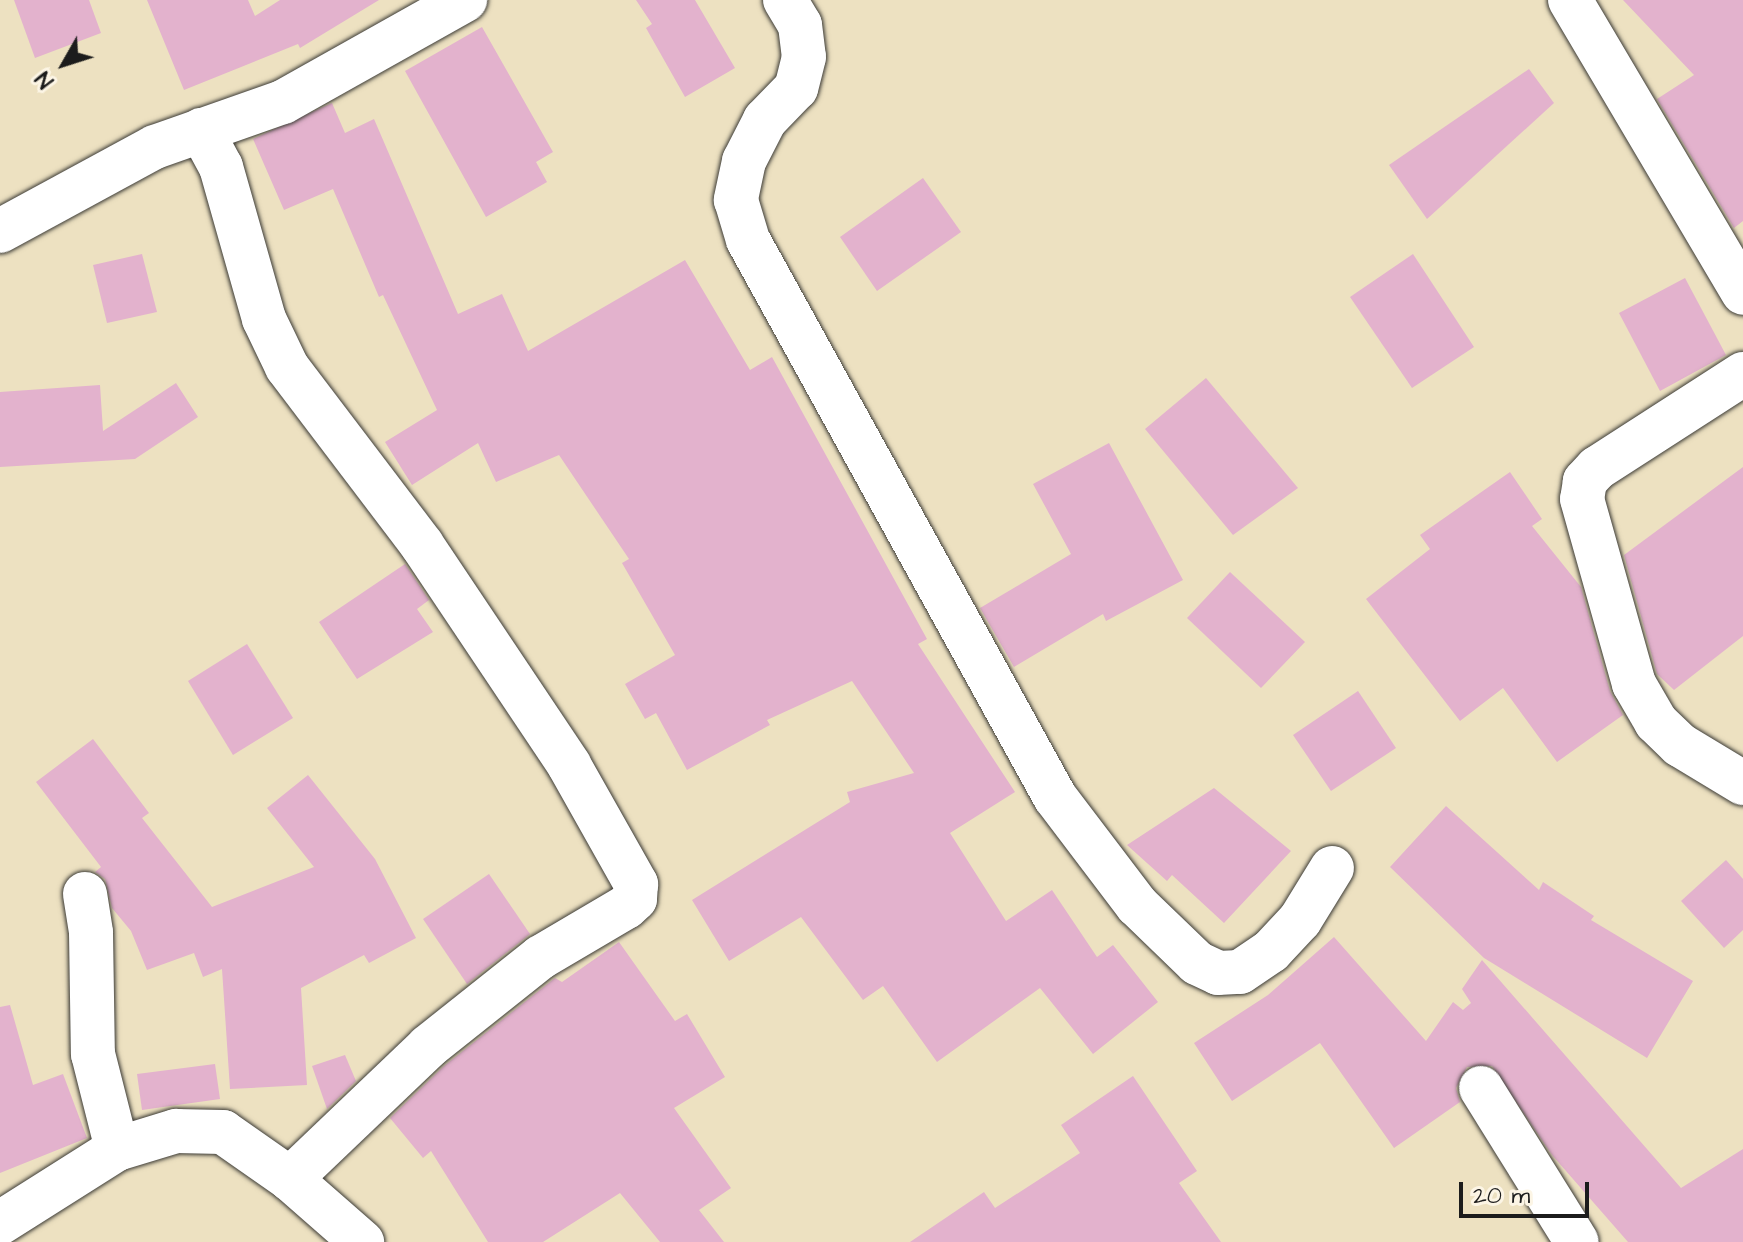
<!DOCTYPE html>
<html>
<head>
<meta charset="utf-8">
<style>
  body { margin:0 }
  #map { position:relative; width:1743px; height:1242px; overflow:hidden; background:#ede1c1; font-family:"Architects Daughter",sans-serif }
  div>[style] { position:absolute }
  .building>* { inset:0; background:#e3b2cd }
  .roads { filter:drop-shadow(0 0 2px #3b3a35) drop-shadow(0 0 2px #3b3a35) }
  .minor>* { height:44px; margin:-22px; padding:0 22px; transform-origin:22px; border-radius:22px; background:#fff }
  span { translate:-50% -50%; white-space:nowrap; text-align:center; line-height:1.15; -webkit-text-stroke:7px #fcf5e5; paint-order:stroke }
  .north { position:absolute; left:24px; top:24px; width:80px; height:80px; -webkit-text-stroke:6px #fcf5e5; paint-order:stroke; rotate:231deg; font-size:22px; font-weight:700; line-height:32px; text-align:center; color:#1c1c1c }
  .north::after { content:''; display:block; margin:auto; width:28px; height:36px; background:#1c1c1c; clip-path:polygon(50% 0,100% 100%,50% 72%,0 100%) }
  .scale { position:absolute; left:1459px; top:1182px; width:130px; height:36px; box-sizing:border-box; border:4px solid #1c1c1c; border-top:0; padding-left:10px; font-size:24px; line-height:28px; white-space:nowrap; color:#1c1c1c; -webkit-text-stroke:6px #fcf5e5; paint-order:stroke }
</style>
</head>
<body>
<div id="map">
  <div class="building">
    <div style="clip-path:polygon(14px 0,89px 0,101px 33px,35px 58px)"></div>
    <div style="clip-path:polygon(147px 0,248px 0,255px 16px,280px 0,379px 0,300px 48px,298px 44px,184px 90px)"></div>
    <div style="clip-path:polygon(636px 0,695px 0,735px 68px,685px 97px,646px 28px,652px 24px)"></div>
    <div style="clip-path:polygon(1623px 0,1743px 0,1743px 221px,1734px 228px,1657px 99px,1694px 75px)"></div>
    <div style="clip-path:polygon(482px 27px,553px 152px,536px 162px,547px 182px,486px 217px,405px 71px)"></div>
    <div style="clip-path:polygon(1529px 69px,1554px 103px,1427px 219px,1389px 165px)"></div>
    <div style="clip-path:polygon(332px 103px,345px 133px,374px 119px,458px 314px,502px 294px,528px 351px,685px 260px,750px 370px,772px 357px,927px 639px,918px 644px,1015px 792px,950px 833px,1006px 921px,1052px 890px,1097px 957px,1113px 945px,1158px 1002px,1093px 1054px,1040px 988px,937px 1062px,883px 986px,863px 1000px,801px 917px,729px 961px,692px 900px,850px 802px,847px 792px,914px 773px,852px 681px,767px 720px,770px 725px,687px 770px,656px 713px,645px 719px,625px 684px,675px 655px,622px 563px,629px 559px,559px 455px,496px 482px,478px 443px,412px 485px,385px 442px,437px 410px,383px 295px,379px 297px,333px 189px,284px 210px,253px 139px)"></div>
    <div style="clip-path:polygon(923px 178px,961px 232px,877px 291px,840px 237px)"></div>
    <div style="clip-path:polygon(142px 254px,157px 312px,107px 323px,93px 265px)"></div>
    <div style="clip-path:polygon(1413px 254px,1474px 347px,1412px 388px,1350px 297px)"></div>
    <div style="clip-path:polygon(1685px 278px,1726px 355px,1660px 391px,1619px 313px)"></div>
    <div style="clip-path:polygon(1206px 378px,1298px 488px,1233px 535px,1145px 429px)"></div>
    <div style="clip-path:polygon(176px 383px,198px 417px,135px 459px,0 467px,0 392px,100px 385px,103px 431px)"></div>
    <div style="clip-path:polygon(1109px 443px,1183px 580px,1106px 621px,1103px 614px,1014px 667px,980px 608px,1071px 554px,1033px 484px)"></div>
    <div style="clip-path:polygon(1743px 467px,1743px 636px,1674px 690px,1657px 674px,1624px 555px)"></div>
    <div style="clip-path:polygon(1510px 472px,1542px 519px,1532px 526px,1581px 587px,1610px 691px,1623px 715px,1557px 762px,1503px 688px,1460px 721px,1366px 599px,1430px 549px,1420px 535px)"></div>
    <div style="clip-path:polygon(405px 564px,429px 600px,417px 609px,433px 632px,357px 679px,319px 622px)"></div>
    <div style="clip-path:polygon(1230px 572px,1305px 642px,1261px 688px,1187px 618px)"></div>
    <div style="clip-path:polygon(247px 644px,293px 718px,233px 755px,188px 681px)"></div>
    <div style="clip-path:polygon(1358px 691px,1396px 748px,1331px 791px,1293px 735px)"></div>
    <div style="clip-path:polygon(93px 739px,149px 813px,142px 818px,212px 907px,314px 867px,267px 808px,308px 775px,375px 859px,416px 938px,369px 963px,364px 955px,301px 988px,307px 1085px,230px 1089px,222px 969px,203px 977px,194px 953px,147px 970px,131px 931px,112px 908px,105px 879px,95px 872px,101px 867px,36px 782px)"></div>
    <div style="clip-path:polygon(1214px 788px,1291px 851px,1224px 923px,1172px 875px,1167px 881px,1127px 845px)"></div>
    <div style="clip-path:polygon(1446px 806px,1539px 890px,1543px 882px,1594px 916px,1591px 920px,1693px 981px,1647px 1058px,1484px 958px,1390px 867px)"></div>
    <div style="clip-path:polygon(1726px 860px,1743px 879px,1743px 930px,1724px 948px,1681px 901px)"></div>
    <div style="clip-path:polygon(489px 874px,530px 934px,467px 984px,423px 919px)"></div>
    <div style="clip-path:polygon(1334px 937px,1426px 1041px,1453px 1002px,1463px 1010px,1471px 1003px,1462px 989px,1482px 960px,1681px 1188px,1743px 1149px,1743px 1242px,1628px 1242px,1552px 1155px,1492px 1066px,1467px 1067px,1456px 1088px,1460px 1102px,1394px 1148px,1320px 1043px,1232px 1101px,1194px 1043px,1268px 995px)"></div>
    <div style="clip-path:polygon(619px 942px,675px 1021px,687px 1014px,725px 1077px,674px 1108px,731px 1188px,699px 1210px,724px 1242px,660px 1242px,620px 1193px,543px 1242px,488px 1242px,431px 1151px,423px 1158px,390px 1118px,444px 1066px,555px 978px,562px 982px)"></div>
    <div style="clip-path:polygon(10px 1005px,33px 1085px,63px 1074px,87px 1138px,0 1173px,0 1007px)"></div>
    <div style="clip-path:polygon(345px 1055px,356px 1081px,327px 1109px,312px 1066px)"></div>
    <div style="clip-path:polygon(215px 1064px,220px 1099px,142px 1110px,137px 1074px)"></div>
    <div style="clip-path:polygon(1133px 1076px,1197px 1171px,1179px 1183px,1221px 1242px,910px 1242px,984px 1192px,995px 1208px,1080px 1153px,1061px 1125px)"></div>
  </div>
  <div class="roads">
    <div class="minor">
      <div style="left:785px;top:0;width:29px;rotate:59deg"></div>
      <div style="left:800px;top:25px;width:32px;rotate:83deg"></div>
      <div style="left:804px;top:57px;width:32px;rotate:104deg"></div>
      <div style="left:796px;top:88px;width:45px;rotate:134.1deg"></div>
      <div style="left:765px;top:120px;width:46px;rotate:117.1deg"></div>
      <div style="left:744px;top:161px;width:40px;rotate:102deg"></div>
      <div style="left:736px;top:200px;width:42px;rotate:73.3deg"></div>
      <div style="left:748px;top:240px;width:636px;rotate:61.14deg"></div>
      <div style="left:1055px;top:797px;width:136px;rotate:52.8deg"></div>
      <div style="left:1137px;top:905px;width:83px;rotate:44deg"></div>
      <div style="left:1197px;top:963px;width:23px;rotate:25deg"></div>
      <div style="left:1218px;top:973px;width:22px;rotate:-3deg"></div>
      <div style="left:1240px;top:972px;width:37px;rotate:-34deg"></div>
      <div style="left:1271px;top:951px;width:42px;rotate:-46.9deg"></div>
      <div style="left:1300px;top:920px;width:61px;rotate:-58.4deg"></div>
      <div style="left:1570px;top:0;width:340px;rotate:59.4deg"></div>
      <div style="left:201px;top:130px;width:42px;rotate:61.6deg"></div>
      <div style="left:221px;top:167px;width:158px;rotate:74.2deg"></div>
      <div style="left:264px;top:319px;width:53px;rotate:64.4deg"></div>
      <div style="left:287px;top:367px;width:223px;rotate:52.8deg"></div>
      <div style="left:422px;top:545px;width:265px;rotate:56.2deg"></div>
      <div style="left:569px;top:765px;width:137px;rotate:60.6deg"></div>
      <div style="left:636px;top:884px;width:15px;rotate:94deg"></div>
      <div style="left:635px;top:899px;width:12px;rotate:138deg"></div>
      <div style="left:626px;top:907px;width:99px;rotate:149.5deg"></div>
      <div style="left:541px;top:957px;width:144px;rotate:141.5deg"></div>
      <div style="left:428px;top:1047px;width:191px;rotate:136.3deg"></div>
      <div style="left:0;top:231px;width:176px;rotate:-28.5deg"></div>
      <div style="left:155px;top:147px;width:136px;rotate:-19.4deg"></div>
      <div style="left:283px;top:102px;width:209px;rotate:-29.3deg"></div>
      <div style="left:1743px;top:374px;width:174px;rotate:147.2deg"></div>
      <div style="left:1597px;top:468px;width:18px;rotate:133deg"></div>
      <div style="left:1585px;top:481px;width:18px;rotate:99deg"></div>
      <div style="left:1582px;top:499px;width:192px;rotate:74.3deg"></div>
      <div style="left:1634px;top:684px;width:44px;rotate:59.9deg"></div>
      <div style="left:1656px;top:722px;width:33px;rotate:44deg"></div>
      <div style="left:1680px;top:745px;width:74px;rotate:31.1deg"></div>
      <div style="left:85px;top:894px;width:39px;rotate:81deg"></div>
      <div style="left:91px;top:933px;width:121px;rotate:89.1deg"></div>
      <div style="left:93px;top:1054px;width:98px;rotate:75.8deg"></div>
      <div style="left:1481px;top:1088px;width:181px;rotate:58.1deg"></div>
      <div style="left:0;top:1223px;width:138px;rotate:-32.3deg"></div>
      <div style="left:117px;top:1149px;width:62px;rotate:-17deg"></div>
      <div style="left:176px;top:1131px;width:47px;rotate:1.2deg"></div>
      <div style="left:223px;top:1132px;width:82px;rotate:35deg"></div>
      <div style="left:290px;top:1179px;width:96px;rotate:41.2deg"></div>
    </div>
  </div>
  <div class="north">N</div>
  <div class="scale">20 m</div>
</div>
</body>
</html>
